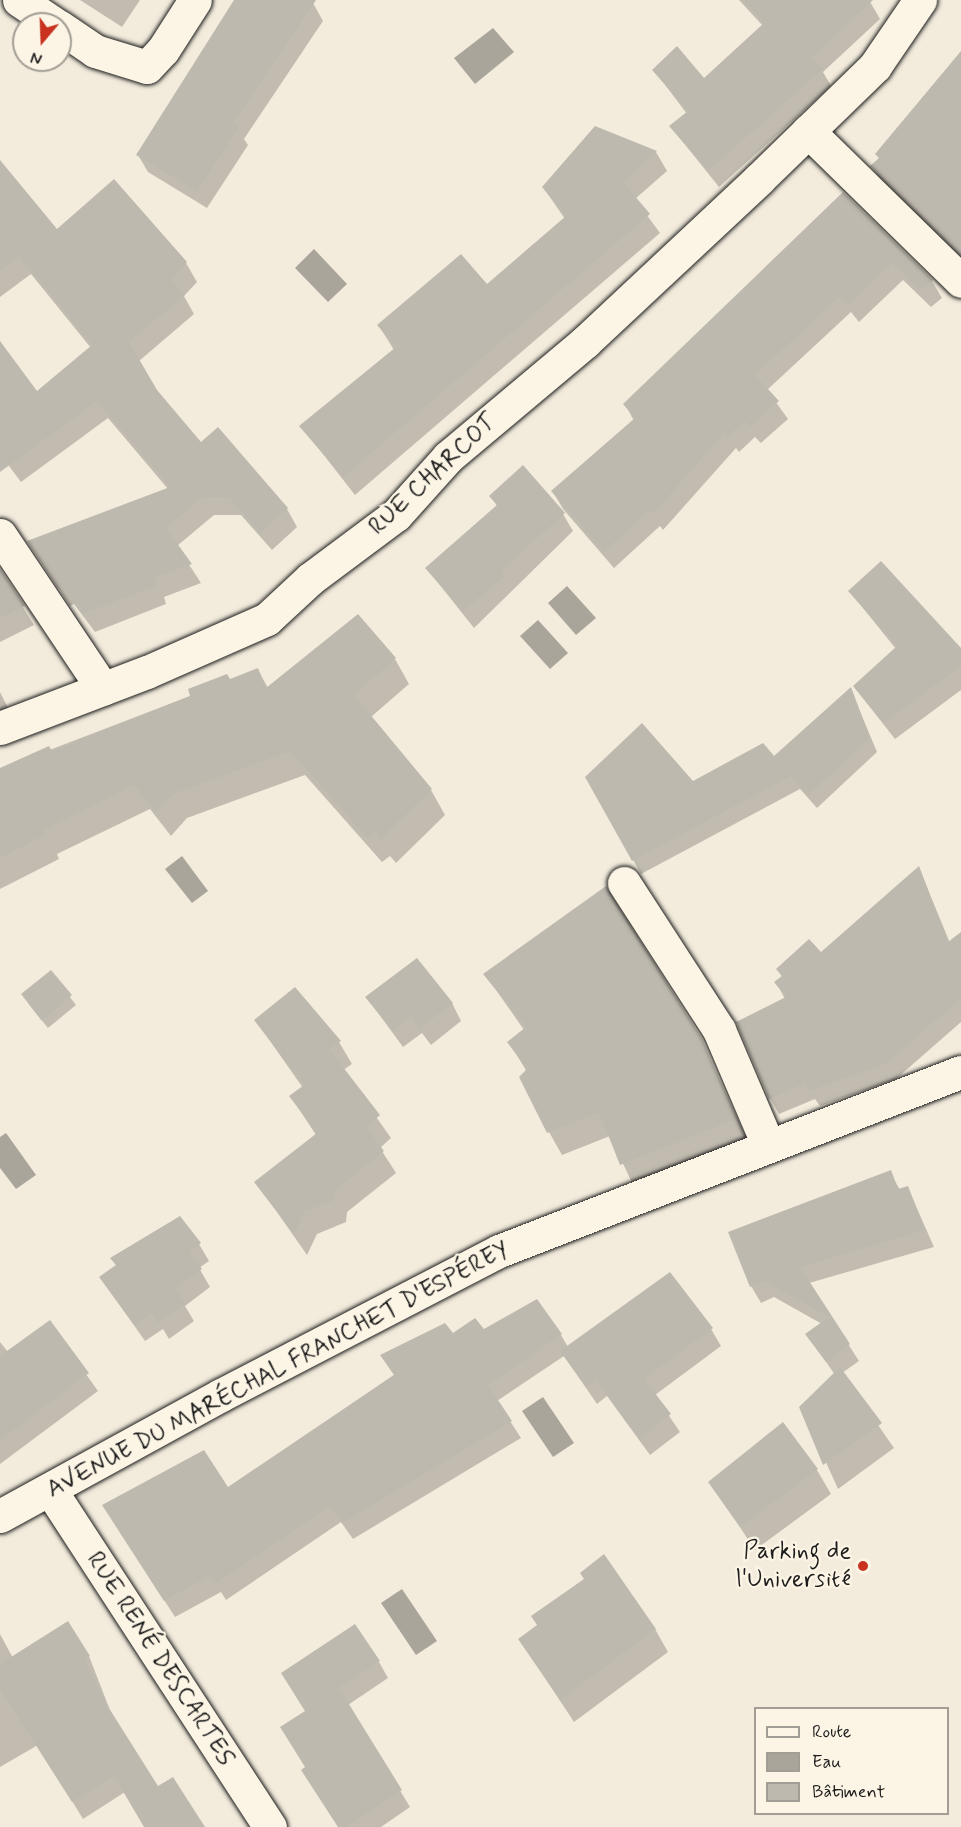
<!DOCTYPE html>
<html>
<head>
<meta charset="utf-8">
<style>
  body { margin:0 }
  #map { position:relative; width:961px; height:1827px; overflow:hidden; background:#f3ecdd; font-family:Mynerve,sans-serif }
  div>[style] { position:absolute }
  .water>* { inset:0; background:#aaa59b }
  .shadow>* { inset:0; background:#0003 }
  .building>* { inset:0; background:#beb9ae }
  .roads { filter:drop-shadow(0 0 2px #1c1c1c) drop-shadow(0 0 2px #1c1c1c) }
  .minor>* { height:33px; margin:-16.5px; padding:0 16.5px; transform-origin:16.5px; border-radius:16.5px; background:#fcf5e5 }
  .major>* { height:33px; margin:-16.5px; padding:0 16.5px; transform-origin:16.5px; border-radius:16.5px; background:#fcf5e5 }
  .dots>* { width:16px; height:16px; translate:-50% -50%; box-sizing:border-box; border:3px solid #fcf5e5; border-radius:50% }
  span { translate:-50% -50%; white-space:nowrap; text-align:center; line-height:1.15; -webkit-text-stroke:4.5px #fcf5e5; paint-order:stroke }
  .street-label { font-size:24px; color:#1c1c1c }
  .poi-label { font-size:24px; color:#1c1c1c }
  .right { translate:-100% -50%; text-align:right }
  .legend { position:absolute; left:754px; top:1707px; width:195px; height:108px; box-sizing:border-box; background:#fcf5e5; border:2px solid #a29e95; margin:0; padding:8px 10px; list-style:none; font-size:18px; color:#1c1c1c }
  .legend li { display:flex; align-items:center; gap:12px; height:30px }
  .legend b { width:30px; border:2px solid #a29e95 }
  .north { position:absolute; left:12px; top:12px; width:60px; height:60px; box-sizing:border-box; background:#fcf5e5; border:2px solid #a29e95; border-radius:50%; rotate:199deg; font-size:16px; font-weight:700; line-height:24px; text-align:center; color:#1c1c1c }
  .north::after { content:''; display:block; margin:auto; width:21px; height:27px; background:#c8321e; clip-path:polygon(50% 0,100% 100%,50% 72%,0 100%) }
</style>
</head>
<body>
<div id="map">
  <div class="water">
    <div style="clip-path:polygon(493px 28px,514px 52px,475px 84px,454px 58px)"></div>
    <div style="clip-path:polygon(314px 249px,347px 284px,328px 302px,295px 268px)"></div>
    <div style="clip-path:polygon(567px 586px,596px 618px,576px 635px,548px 603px)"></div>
    <div style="clip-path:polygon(538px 620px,568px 653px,550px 669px,520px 636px)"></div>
    <div style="clip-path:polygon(182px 856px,208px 891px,192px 903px,165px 869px)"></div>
    <div style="clip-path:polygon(6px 1133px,36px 1175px,16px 1189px,0 1168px,0 1137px)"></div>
    <div style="clip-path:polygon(543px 1397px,574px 1443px,553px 1457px,522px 1411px)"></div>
    <div style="clip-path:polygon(402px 1589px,437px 1641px,416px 1655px,381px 1603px)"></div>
  </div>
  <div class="shadow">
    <div style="clip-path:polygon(80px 0,140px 0,122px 27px)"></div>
    <div style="clip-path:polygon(236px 0,315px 0,313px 3px,323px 21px,244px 139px,248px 145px,207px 208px,148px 172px,138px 155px)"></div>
    <div style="clip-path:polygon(739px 0,869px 0,880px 19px,823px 72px,831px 86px,719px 187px,671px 127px,687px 114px,654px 70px,704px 80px,763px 26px)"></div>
    <div style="clip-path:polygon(961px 53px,961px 260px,882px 183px,872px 166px,880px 159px,877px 155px)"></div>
    <div style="clip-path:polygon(596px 128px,656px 152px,667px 171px,635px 199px,660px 233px,355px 495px,301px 426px,394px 350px,379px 326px,487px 286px,565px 219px,543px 187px)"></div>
    <div style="clip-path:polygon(0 177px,57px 231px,186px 263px,197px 282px,184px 296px,194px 314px,139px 361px,156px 391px,201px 444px,287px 509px,297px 527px,272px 550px,241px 515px,214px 515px,177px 546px,201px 583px,164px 597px,166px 604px,95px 632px,74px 604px,70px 606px,29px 542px,168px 489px,108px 418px,21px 482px,0 454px,0 344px,37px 394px,91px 348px,31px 274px,0 297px)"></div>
    <div style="clip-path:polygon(843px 194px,932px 281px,942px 298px,931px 307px,903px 280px,859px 322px,851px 312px,767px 390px,788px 419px,761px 443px,755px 437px,739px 452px,736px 448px,663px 530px,660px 526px,614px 568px,563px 509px,553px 492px,634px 421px,625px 404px)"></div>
    <div style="clip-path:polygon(491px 496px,563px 514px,573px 531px,474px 628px,427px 569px,497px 506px)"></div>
    <div style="clip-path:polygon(0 571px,34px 625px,0 642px)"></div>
    <div style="clip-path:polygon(850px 592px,961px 650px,961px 690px,895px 739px,854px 687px,896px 649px)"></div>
    <div style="clip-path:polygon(358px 616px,395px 659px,409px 684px,371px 717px,431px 790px,445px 815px,396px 863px,390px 856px,382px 862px,305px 775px,187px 818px,171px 836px,150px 809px,57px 854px,59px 859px,0 889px,0 769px,258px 670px,268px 688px)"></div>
    <div style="clip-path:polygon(851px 690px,877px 752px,817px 808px,800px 789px,641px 874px,587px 778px,692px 783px,779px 763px)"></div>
    <div style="clip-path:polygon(0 692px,8px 708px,0 711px)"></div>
    <div style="clip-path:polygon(919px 868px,950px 943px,961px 933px,961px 1022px,896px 1079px,820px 1106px,815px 1099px,779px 1114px,770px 1098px,785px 999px,776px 982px,782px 977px,778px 969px,821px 955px)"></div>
    <div style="clip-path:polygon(51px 972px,76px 1005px,48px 1028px,28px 1003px)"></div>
    <div style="clip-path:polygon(485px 974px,701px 1040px,748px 1141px,634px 1187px,610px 1136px,562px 1155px,549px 1132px,527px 1072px,509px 1042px,524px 1030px)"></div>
    <div style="clip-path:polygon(367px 998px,452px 1003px,461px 1021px,431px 1045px,422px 1033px,403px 1047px)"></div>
    <div style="clip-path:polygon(256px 1021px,339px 1042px,352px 1064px,343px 1070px,391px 1138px,380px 1148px,396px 1173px,347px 1212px,346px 1222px,317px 1234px,307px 1255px,256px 1182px,316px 1135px,291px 1097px,303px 1088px)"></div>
    <div style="clip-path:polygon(890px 1172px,900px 1190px,908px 1188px,934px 1247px,809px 1283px,859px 1361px,842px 1373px,894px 1448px,838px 1489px,801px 1407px,835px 1375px,807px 1334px,822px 1324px,774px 1297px,761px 1303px,751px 1286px)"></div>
    <div style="clip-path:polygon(199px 1244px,209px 1261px,199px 1268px,210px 1287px,185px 1306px,194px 1321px,169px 1339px,163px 1329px,145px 1341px,101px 1278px)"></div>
    <div style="clip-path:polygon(49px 1322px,98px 1391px,0 1464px,0 1342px,8px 1352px)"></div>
    <div style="clip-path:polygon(711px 1329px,721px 1346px,655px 1395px,680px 1432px,650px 1455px,607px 1396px,597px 1404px,564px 1356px,497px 1401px,521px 1438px,353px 1539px,341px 1522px,226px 1600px,221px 1592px,175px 1617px,114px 1522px,228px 1489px,452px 1335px,483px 1331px,561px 1335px,568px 1347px)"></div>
    <div style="clip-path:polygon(817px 1470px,831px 1494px,755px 1550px,710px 1482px)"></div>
    <div style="clip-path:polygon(655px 1629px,668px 1652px,574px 1722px,520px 1640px)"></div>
    <div style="clip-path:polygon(0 1634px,13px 1658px,89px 1656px,113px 1718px,158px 1788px,203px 1827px,146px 1827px,125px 1792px,83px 1819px,38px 1745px,0 1767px)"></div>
    <div style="clip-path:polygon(379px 1662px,388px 1678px,348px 1705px,410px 1807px,381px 1827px,338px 1827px,306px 1768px,306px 1712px,292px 1690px)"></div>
  </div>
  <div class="building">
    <div style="clip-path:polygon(234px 0,316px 0,233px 123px,239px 127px,197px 191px,136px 155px)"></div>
    <div style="clip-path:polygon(743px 0,873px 0,812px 57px,823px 69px,708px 171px,669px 126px,688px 111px,652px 70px,677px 46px,704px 78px,764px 23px)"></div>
    <div style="clip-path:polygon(961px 51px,961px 255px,870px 166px,879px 158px,875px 154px)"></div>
    <div style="clip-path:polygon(595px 126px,657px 151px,623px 182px,650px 214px,343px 477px,299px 426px,396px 347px,377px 325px,461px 254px,487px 284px,566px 216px,542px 187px)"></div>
    <div style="clip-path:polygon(0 160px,57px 229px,114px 179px,187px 262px,172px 280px,185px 295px,129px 342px,157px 390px,201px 442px,218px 427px,288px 508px,260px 533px,229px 497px,203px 497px,166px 528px,192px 564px,154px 578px,157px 585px,83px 614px,62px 586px,58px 588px,27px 541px,170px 487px,97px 401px,0 472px,0 341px,37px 391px,92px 345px,19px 256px,0 271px)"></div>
    <div style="clip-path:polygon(843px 192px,933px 280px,920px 291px,892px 263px,849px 305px,840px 296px,755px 375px,779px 401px,750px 427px,745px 421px,728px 436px,725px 432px,653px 514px,649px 510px,604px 552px,551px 491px,635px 418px,623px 404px)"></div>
    <div style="clip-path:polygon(523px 465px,565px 513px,501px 571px,505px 576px,463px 611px,425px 568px,497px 505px,489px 496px)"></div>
    <div style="clip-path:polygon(881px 561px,961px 648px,961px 666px,884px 723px,853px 686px,897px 646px,848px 591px)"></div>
    <div style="clip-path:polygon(0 569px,25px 606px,0 618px)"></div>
    <div style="clip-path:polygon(358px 614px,396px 658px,354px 695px,432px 789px,381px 839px,375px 832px,367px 838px,290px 751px,173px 794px,156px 812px,134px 785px,43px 830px,47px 834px,0 858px,0 768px,49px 746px,52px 751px,190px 696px,188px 689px,227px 674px,230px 679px,258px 668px,266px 688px)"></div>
    <div style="clip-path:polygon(851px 687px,870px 738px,808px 795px,791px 776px,632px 861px,585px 777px,642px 723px,693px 781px,763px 743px,782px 765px,774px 756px)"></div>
    <div style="clip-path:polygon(919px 866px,948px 942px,961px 932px,961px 998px,887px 1063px,809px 1091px,805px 1083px,769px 1099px,736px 1022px,786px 997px,774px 982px,782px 976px,776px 969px,809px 939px,821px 952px)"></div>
    <div style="clip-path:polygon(606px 886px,702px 1039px,736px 1119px,620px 1165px,599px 1112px,547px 1133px,519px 1077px,527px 1069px,507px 1042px,526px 1027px,483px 974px)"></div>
    <div style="clip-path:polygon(417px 958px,453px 1003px,420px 1028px,411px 1017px,393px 1031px,365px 997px)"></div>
    <div style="clip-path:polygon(51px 970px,72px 995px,42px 1021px,21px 994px)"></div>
    <div style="clip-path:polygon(295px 987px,341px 1041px,329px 1049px,380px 1115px,366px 1127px,384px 1151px,335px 1190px,334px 1200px,304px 1212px,294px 1234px,254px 1182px,317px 1133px,289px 1096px,304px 1085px,254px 1020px)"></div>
    <div style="clip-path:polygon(891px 1170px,898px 1189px,908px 1186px,925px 1230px,800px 1267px,850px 1344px,826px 1362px,805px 1334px,829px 1317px,764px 1281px,750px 1287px,728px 1232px)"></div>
    <div style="clip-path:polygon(180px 1216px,201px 1243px,189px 1252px,202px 1269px,175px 1289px,186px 1303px,158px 1323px,152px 1313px,134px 1325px,99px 1277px,116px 1265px,110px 1258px)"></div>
    <div style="clip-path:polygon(670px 1272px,713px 1328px,644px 1379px,671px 1414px,639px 1439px,596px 1380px,586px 1387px,560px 1351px)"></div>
    <div style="clip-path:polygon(537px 1299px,562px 1334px,488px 1385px,512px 1421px,342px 1523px,330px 1506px,215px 1584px,210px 1576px,164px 1601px,102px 1505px,204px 1450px,228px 1487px,394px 1375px,380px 1355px,445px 1323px,453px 1333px,475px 1318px,484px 1329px)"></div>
    <div style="clip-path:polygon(50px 1320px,89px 1373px,0 1440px,0 1356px)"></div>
    <div style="clip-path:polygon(840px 1367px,882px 1423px,823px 1465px,799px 1407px)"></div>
    <div style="clip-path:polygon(783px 1422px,818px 1469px,740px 1527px,708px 1482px)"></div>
    <div style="clip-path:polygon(604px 1554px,656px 1629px,560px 1700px,518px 1639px,537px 1625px,531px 1616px,584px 1579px,580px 1573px)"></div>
    <div style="clip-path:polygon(68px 1621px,90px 1656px,85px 1659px,107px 1705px,158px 1786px,173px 1777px,205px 1827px,144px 1827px,114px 1776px,72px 1802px,0 1689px,0 1664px)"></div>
    <div style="clip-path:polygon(355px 1624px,380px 1661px,339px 1688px,402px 1790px,346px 1827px,338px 1827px,301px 1770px,305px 1767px,280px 1727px,305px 1711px,281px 1673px)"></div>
  </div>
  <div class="roads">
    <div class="minor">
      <div style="left:19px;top:0;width:43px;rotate:33.7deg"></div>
      <div style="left:60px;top:27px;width:42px;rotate:34.4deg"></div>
      <div style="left:95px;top:51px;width:54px;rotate:17.1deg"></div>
      <div style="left:147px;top:67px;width:23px;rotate:-47deg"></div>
      <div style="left:163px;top:50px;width:59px;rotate:-57.4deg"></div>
      <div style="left:808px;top:131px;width:214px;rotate:44.4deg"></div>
      <div style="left:0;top:535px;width:185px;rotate:56.2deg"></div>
      <div style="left:0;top:728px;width:157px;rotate:-20.9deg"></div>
      <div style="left:147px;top:672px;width:131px;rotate:-23.8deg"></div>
      <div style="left:267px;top:619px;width:59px;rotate:-42.9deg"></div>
      <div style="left:310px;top:579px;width:107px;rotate:-36.7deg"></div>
      <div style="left:396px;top:515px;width:78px;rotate:-48.1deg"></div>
      <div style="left:448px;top:457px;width:179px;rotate:-40deg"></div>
      <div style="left:585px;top:342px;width:238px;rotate:-43.1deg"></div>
      <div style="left:759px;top:179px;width:162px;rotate:-44.2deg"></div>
      <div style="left:875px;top:66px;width:80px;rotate:-55.7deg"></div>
      <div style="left:624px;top:883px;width:175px;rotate:57.1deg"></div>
      <div style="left:719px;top:1030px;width:125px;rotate:66.9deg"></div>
      <div style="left:51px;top:1491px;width:401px;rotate:56.9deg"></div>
    </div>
    <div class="major">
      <div style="left:0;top:1516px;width:252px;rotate:-28.7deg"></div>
      <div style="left:221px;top:1395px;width:313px;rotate:-27.4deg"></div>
      <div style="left:499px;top:1251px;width:495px;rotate:-21.2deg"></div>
    </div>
  </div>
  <div class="dots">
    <div style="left:863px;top:1566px;background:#c8321e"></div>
  </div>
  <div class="street-label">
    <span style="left:433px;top:475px;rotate:-43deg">RUE CHARCOT</span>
    <span style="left:278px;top:1370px;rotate:-28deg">AVENUE DU MARÉCHAL FRANCHET D'ESPÉREY</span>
    <span style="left:160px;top:1659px;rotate:57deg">RUE RENÉ DESCARTES</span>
  </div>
  <div class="poi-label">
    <span class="right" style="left:851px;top:1566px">Parking de<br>l'Université</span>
  </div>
  <ul class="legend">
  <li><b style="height:8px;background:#fcf5e5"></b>Route</li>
  <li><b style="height:16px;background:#aaa59b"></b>Eau</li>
  <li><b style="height:16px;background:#beb9ae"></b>Bâtiment</li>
  </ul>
  <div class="north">N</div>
</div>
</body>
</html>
